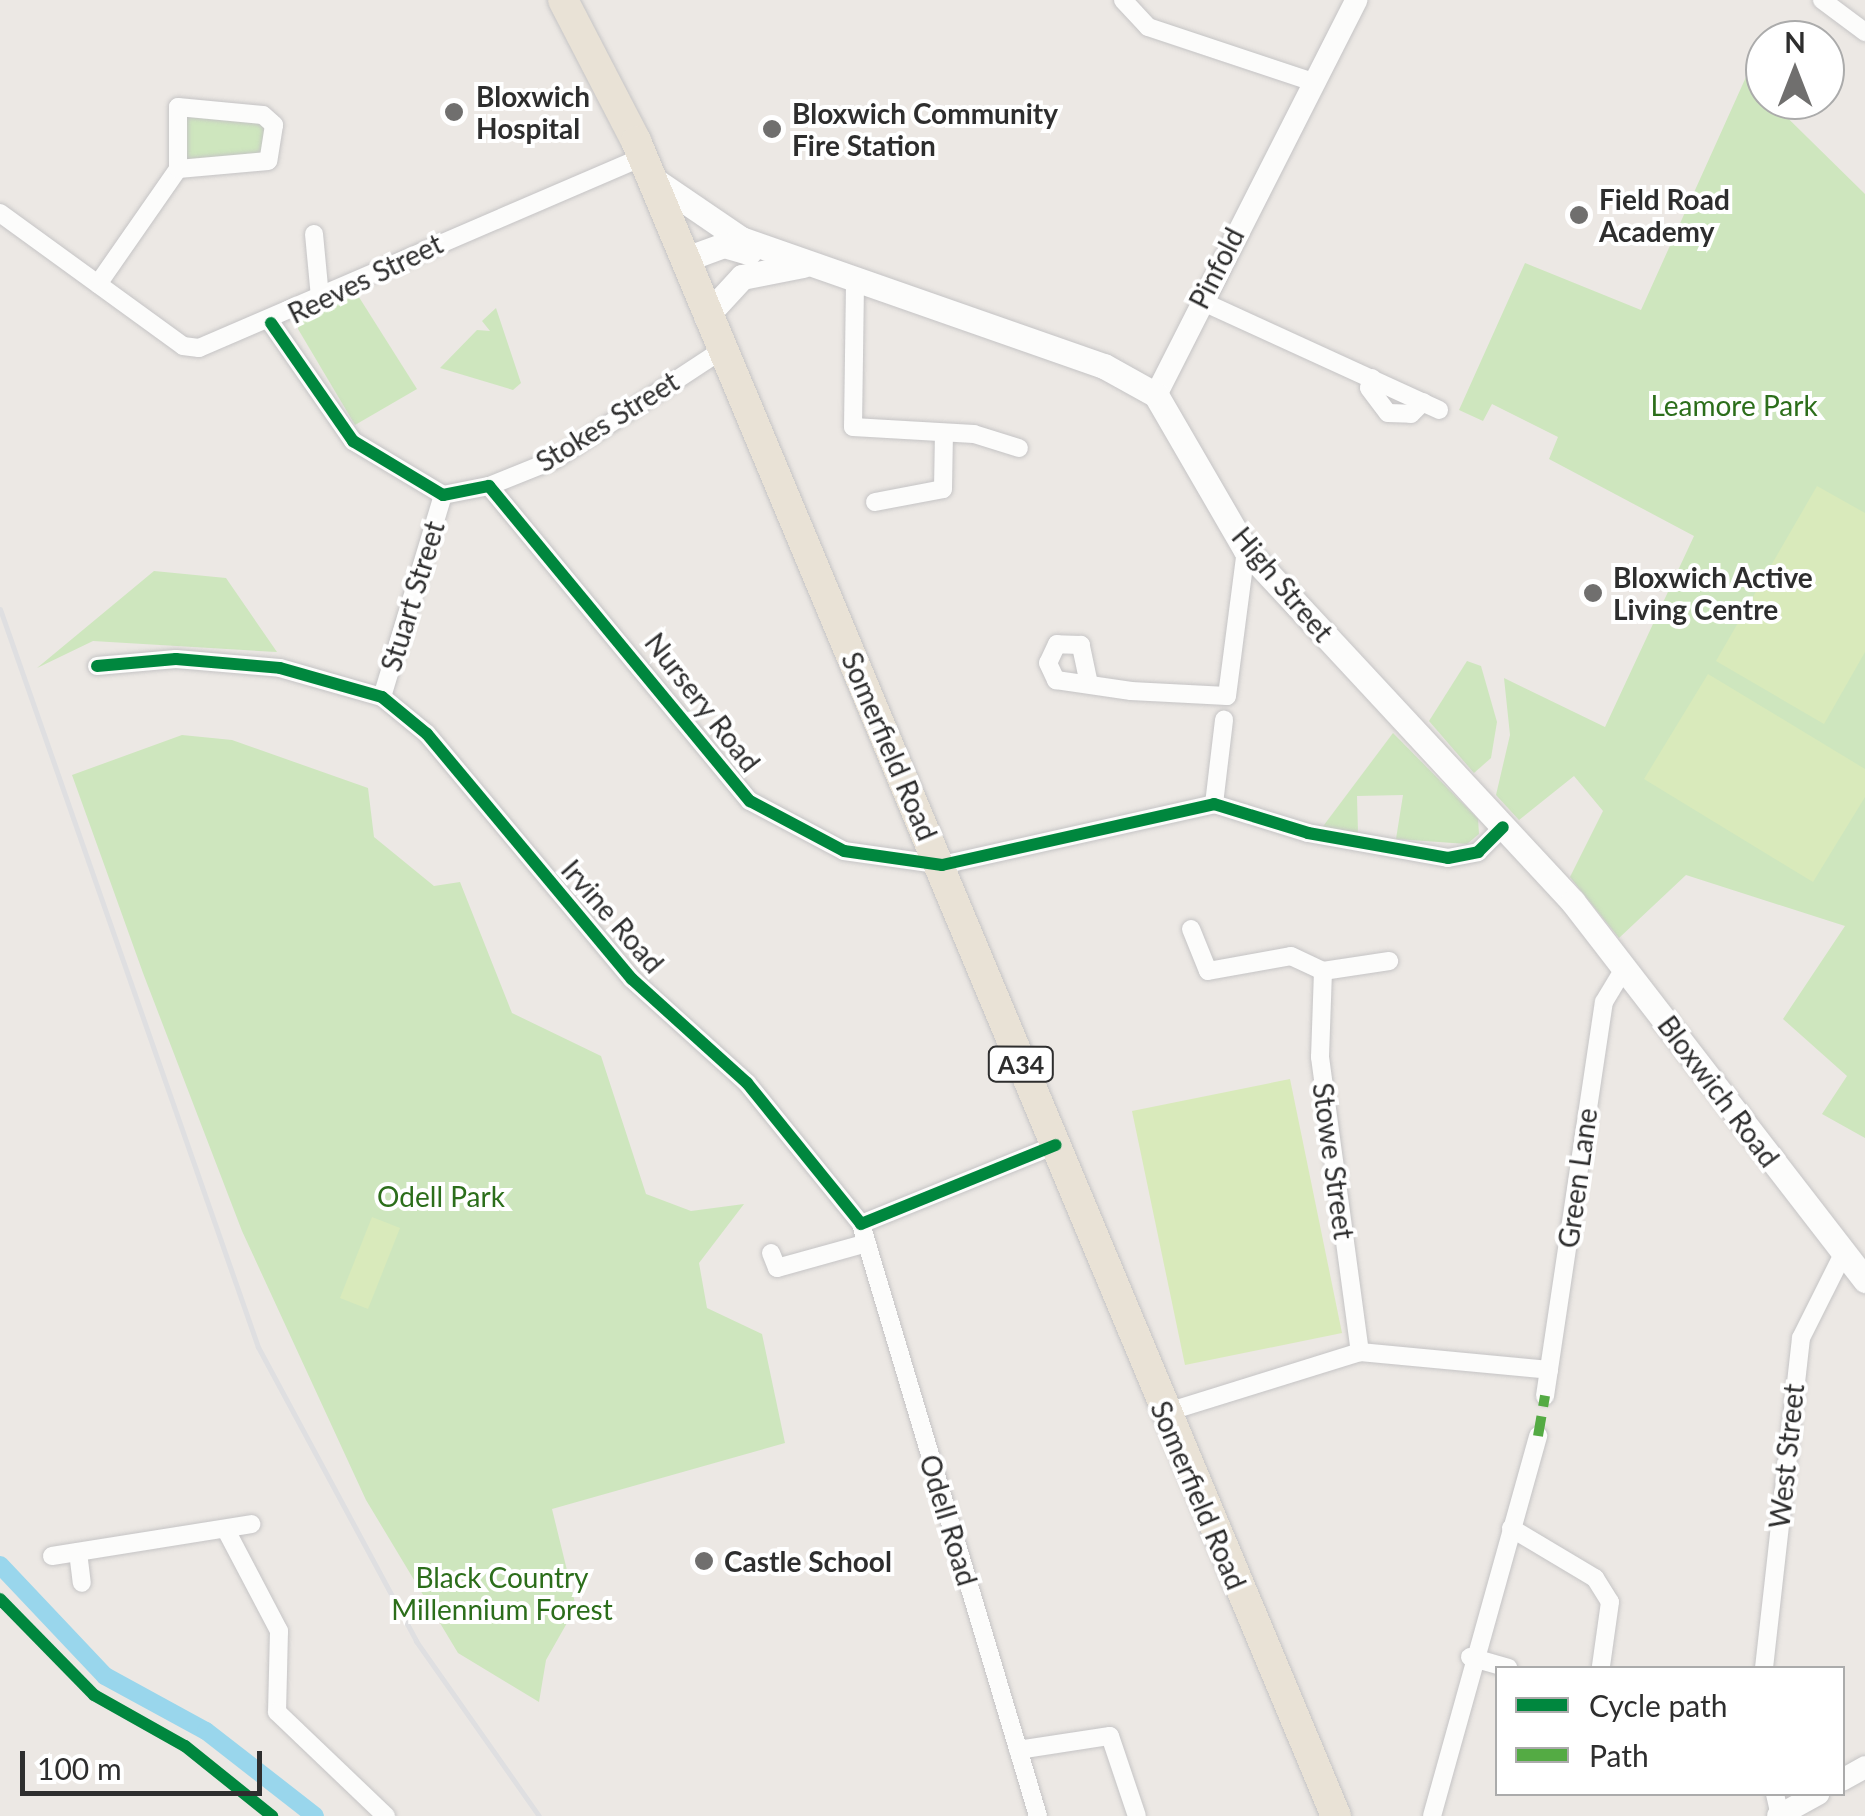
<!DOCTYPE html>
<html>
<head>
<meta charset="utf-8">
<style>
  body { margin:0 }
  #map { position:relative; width:1865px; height:1816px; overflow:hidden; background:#ece8e4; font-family:Lato,sans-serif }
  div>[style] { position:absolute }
  .green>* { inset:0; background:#cee6be }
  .pitch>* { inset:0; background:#d9eabb }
  .canal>* { height:18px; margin:-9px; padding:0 9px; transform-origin:9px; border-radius:9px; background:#99d6ec }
  .roads { filter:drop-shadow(0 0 2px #c5c4c5) drop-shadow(0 0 2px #c5c4c5) }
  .minor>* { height:18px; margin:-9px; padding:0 9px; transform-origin:9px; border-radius:9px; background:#fcfcfb }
  .tertiary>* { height:22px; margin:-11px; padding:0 11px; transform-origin:11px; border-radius:11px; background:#fcfcfb }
  .secondary>* { height:25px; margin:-12.5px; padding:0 12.5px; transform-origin:12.5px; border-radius:12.5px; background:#fcfcfb }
  .trunk>* { height:30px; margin:-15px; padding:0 15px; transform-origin:15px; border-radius:15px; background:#e9e2d6 }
  .rail>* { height:5px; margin:-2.5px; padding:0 2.5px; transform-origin:2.5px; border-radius:2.5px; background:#dfdfe1 }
  .quiet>* { height:10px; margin-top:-5px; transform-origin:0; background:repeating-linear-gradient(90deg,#54ab44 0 20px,transparent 0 30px) }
  .cycleway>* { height:12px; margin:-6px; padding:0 6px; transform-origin:6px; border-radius:6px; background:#00873e }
  .dots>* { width:28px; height:28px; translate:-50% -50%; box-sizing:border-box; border:5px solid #fff; border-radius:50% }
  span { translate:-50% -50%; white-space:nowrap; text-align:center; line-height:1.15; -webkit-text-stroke:8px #fff; paint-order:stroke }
  .shield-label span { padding:2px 8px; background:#fff; border:2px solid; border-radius:8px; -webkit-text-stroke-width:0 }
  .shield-label { font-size:25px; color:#2e2e2e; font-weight:700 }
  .poi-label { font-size:28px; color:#2e2e2e; font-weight:700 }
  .left { translate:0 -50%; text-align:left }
  .street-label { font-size:28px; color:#2e2e2e }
  .park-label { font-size:28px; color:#2c6e1b }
  .legend { position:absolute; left:1495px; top:1666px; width:350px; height:130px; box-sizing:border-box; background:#fff; border:2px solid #ababab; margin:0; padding:12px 18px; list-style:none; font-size:30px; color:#2e2e2e }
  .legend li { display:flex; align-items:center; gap:20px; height:50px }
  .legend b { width:50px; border:2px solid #ababab }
  .north { position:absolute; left:1745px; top:20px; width:100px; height:100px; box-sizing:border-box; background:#fff; border:2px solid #ababab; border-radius:50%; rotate:0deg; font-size:28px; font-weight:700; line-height:40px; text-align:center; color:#2e2e2e }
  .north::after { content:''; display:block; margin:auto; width:35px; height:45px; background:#706f6e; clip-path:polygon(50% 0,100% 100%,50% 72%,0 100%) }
  .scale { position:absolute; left:20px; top:1751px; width:242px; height:45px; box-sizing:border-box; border:5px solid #2e2e2e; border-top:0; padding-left:12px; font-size:30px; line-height:35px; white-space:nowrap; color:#2e2e2e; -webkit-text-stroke:8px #fff; paint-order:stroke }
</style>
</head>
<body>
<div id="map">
  <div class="green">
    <div style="clip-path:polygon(1746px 77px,1865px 194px,1865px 1138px,1822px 1114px,1847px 1076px,1783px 1019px,1845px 926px,1686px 875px,1619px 938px,1570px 877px,1603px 811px,1574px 776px,1519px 820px,1496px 795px,1510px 735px,1504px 678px,1605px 727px,1694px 536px,1549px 459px,1558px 437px,1492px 404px,1483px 421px,1459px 410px,1525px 263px,1641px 310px)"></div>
    <div style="clip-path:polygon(181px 110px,268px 122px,268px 157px,186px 165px)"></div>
    <div style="clip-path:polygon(357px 294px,417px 389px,355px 425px,298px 329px,300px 316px)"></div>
    <div style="clip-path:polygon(496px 308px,521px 383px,513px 390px,440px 368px,477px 330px,490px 331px,482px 321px)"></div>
    <div style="clip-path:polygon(154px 571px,226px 578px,277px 652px,93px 641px,37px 668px)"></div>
    <div style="clip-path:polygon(1467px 661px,1481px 666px,1497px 722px,1491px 758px,1474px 773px,1429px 721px)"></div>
    <div style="clip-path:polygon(1393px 733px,1478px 819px,1479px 834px,1467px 844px,1396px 839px,1403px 795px,1357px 796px,1358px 833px,1321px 829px)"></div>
    <div style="clip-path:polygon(182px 735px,232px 740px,368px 788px,374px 837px,434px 886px,460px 882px,512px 1013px,601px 1056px,646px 1194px,691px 1211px,744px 1204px,699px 1263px,707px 1308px,762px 1334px,785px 1443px,552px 1509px,576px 1607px,546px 1660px,539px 1702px,458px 1653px,366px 1500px,242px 1231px,143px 973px,72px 775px)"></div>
  </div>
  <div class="pitch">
    <div style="clip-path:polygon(1817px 486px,1865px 513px,1865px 652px,1824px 724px,1716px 661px)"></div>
    <div style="clip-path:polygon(1708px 674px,1865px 769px,1865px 797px,1813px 882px,1644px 779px)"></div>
    <div style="clip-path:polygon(1290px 1079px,1342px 1333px,1185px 1365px,1132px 1111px)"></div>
    <div style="clip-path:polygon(372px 1217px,400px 1228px,368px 1309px,340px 1298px)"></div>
  </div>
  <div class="canal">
    <div style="left:0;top:1565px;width:153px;rotate:46.6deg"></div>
    <div style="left:105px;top:1676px;width:115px;rotate:28.6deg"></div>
    <div style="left:206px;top:1731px;width:138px;rotate:37.9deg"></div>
  </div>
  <div class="roads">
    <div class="minor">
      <div style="left:1123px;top:0;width:37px;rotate:47deg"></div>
      <div style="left:1148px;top:27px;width:174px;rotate:18.4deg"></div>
      <div style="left:1822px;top:0;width:54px;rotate:36.7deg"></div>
      <div style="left:0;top:213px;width:226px;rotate:36deg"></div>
      <div style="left:183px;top:346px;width:16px;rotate:7deg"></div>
      <div style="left:199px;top:348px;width:483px;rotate:-23.3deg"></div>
      <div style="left:314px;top:234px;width:64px;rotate:84.6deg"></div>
      <div style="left:98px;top:284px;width:140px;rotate:-55.2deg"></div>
      <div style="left:178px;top:169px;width:62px;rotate:-90deg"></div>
      <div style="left:178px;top:107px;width:85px;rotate:5.4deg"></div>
      <div style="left:263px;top:115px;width:15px;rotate:42deg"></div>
      <div style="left:274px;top:125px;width:36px;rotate:99deg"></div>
      <div style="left:268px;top:161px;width:90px;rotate:174.9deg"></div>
      <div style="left:855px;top:284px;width:143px;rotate:90.8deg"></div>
      <div style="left:853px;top:427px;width:121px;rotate:3.3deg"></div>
      <div style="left:974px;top:434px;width:47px;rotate:17.3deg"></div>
      <div style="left:1199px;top:300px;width:264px;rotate:24.6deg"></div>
      <div style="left:271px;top:323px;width:144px;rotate:55.2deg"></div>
      <div style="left:353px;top:441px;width:105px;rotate:31deg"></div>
      <div style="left:443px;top:495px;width:47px;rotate:-11.1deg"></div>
      <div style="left:489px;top:486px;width:409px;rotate:50.4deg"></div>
      <div style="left:750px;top:801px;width:106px;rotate:28deg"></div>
      <div style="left:844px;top:851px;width:99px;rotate:8.1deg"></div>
      <div style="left:942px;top:865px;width:279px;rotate:-12.6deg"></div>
      <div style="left:1214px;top:804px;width:98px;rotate:17.1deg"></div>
      <div style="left:1308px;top:833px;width:142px;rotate:10.1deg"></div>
      <div style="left:1448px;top:858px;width:31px;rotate:-11deg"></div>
      <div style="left:1478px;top:852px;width:35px;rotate:-45deg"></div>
      <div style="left:1372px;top:378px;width:10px;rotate:107deg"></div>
      <div style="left:1369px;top:388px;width:31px;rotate:53deg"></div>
      <div style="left:1388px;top:413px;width:23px;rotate:2deg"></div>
      <div style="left:1411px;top:414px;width:17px;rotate:-45deg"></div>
      <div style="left:489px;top:486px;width:72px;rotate:-21.9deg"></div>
      <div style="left:556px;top:459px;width:199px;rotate:-33.3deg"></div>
      <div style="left:875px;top:502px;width:69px;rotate:-10.8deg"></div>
      <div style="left:943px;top:489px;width:55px;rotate:-89deg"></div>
      <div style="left:97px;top:666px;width:79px;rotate:-5.1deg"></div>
      <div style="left:176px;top:659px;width:104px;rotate:4.9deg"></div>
      <div style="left:280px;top:668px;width:106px;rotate:15.9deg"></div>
      <div style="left:382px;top:697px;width:58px;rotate:39.4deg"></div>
      <div style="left:427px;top:734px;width:319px;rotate:50.1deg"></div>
      <div style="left:632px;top:979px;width:155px;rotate:42.1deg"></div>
      <div style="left:747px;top:1083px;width:181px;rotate:51deg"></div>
      <div style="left:861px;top:1224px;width:210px;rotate:-22.1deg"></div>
      <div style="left:1089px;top:684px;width:40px;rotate:-102deg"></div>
      <div style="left:1081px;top:645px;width:24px;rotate:-178deg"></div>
      <div style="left:1057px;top:644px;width:21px;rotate:115deg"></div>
      <div style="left:1048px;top:663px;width:19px;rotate:65deg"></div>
      <div style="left:1056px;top:680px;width:76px;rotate:8.3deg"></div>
      <div style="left:1131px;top:691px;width:96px;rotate:3deg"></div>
      <div style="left:1227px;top:696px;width:147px;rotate:-82.6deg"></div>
      <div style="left:382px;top:697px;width:211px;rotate:-73.2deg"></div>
      <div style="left:1214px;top:804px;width:85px;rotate:-83.2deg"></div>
      <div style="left:1191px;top:929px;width:45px;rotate:68deg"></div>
      <div style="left:1208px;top:971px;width:84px;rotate:-10.2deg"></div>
      <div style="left:1291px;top:956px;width:35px;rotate:25deg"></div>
      <div style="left:1323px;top:971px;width:67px;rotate:-8.6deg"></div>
      <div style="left:1323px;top:971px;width:86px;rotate:92deg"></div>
      <div style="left:1320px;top:1057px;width:298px;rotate:82.3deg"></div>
      <div style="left:861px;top:1224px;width:618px;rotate:73.35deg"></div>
      <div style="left:771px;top:1253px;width:16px;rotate:68deg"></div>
      <div style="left:777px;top:1268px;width:93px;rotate:-15.5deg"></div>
      <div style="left:1545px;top:1396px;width:398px;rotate:-81.5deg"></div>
      <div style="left:1604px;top:1002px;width:41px;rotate:-59deg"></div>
      <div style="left:1164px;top:1413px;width:205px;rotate:-17.3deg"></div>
      <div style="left:1360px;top:1352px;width:190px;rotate:5.4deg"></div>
      <div style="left:1511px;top:1528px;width:98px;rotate:30.8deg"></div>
      <div style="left:1595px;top:1578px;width:28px;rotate:58deg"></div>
      <div style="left:1610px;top:1602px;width:65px;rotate:98deg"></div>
      <div style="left:226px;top:1530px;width:114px;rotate:62.3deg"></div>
      <div style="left:279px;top:1631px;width:81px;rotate:91.4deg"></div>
      <div style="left:277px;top:1712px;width:151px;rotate:43.7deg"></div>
      <div style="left:78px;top:1552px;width:31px;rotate:83deg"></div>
      <div style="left:52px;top:1556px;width:202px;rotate:-9.1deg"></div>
      <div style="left:1470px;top:1657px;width:40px;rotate:16deg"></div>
      <div style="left:1764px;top:1668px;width:332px;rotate:-83.6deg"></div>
      <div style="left:1801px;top:1338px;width:94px;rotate:-63.4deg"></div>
      <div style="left:1018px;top:1750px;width:93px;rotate:-8.7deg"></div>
      <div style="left:1110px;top:1736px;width:84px;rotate:71.4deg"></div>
      <div style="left:1775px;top:1794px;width:23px;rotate:77deg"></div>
      <div style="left:1432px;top:1816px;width:395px;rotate:-74.4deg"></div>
    </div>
    <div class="tertiary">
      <div style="left:1156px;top:395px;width:443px;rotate:-63.1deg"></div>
      <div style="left:1842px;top:1780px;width:26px;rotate:-29deg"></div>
      <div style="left:1778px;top:1816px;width:46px;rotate:-28.8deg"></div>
    </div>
    <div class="secondary">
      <div style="left:653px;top:179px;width:107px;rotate:34.3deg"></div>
      <div style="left:741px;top:239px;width:385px;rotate:19.3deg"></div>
      <div style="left:1104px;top:366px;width:60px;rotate:29.1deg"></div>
      <div style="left:1156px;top:395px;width:179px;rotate:59.9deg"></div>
      <div style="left:1246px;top:550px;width:480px;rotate:47.1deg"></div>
      <div style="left:1573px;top:902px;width:478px;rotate:52.3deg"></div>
      <div style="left:683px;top:260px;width:44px;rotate:-20.1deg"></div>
      <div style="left:724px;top:245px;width:26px;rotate:16deg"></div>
      <div style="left:706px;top:316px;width:53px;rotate:-47.3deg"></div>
      <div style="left:742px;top:277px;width:62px;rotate:-11.1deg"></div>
    </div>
    <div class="trunk">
      <div style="left:563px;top:0;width:159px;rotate:62.6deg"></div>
      <div style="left:636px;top:141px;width:1815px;rotate:67.32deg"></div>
    </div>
  </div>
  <div class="rail">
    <div style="left:0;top:609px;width:782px;rotate:70.73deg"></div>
    <div style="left:258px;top:1347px;width:334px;rotate:61.7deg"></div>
    <div style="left:416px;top:1641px;width:214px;rotate:54.9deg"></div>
  </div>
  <div class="quiet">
    <div style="left:1538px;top:1436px;width:41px;rotate:-80.1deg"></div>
  </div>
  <div class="cycleway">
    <div style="left:271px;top:323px;width:144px;rotate:55.2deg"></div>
    <div style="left:353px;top:441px;width:105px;rotate:31deg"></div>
    <div style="left:443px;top:495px;width:47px;rotate:-11.1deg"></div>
    <div style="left:489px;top:486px;width:409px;rotate:50.4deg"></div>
    <div style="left:750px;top:801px;width:106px;rotate:28deg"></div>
    <div style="left:844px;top:851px;width:99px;rotate:8.1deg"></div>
    <div style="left:942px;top:865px;width:279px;rotate:-12.6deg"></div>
    <div style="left:1214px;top:804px;width:98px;rotate:17.1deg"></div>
    <div style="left:1308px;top:833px;width:142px;rotate:10.1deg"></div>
    <div style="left:1448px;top:858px;width:31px;rotate:-11deg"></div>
    <div style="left:1478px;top:852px;width:35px;rotate:-45deg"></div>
    <div style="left:97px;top:666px;width:79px;rotate:-5.1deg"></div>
    <div style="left:176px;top:659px;width:104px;rotate:4.9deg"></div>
    <div style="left:280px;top:668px;width:106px;rotate:15.9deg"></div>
    <div style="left:382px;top:697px;width:58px;rotate:39.4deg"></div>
    <div style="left:427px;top:734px;width:319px;rotate:50.1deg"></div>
    <div style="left:632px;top:979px;width:155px;rotate:42.1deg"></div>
    <div style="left:747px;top:1083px;width:181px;rotate:51deg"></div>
    <div style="left:861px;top:1224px;width:210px;rotate:-22.1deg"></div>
    <div style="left:0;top:1599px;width:134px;rotate:45.6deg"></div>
    <div style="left:94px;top:1695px;width:104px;rotate:29.3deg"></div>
    <div style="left:185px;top:1746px;width:112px;rotate:38.8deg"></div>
  </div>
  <div class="dots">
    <div style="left:454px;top:112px;background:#706f6e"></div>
    <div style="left:772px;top:129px;background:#706f6e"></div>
    <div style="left:1579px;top:215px;background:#706f6e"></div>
    <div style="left:1593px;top:593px;background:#706f6e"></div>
    <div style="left:704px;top:1561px;background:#706f6e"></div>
  </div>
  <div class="shield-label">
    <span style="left:1021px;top:1064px">A34</span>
  </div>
  <div class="poi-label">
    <span class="left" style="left:476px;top:112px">Bloxwich<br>Hospital</span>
    <span class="left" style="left:792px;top:129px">Bloxwich Community<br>Fire Station</span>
    <span class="left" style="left:1599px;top:215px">Field Road<br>Academy</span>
    <span class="left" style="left:1613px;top:593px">Bloxwich Active<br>Living Centre</span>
    <span class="left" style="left:724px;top:1561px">Castle School</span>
  </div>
  <div class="street-label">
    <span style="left:1216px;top:268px;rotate:-63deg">Pinfold</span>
    <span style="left:365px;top:278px;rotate:-26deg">Reeves Street</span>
    <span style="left:607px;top:421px;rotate:-32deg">Stokes Street</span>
    <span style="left:1283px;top:584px;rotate:50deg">High Street</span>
    <span style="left:412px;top:596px;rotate:-73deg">Stuart Street</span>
    <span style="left:703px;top:702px;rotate:52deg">Nursery Road</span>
    <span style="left:890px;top:746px;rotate:67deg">Somerfield Road</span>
    <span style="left:613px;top:916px;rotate:49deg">Irvine Road</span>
    <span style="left:1719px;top:1091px;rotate:53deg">Bloxwich Road</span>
    <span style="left:1334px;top:1161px;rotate:82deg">Stowe Street</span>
    <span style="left:1577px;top:1178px;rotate:-82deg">Green Lane</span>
    <span style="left:1786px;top:1456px;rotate:-84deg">West Street</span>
    <span style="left:1199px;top:1495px;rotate:67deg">Somerfield Road</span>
    <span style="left:949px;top:1520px;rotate:73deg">Odell Road</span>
  </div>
  <div class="park-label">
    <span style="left:1734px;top:405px">Leamore Park</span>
    <span style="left:441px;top:1196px">Odell Park</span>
    <span style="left:502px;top:1593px">Black Country<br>Millennium Forest</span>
  </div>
  <ul class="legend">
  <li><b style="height:12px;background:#00873e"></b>Cycle path</li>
  <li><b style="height:12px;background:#54ab44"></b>Path</li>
  </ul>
  <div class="north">N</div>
  <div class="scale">100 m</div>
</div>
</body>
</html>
